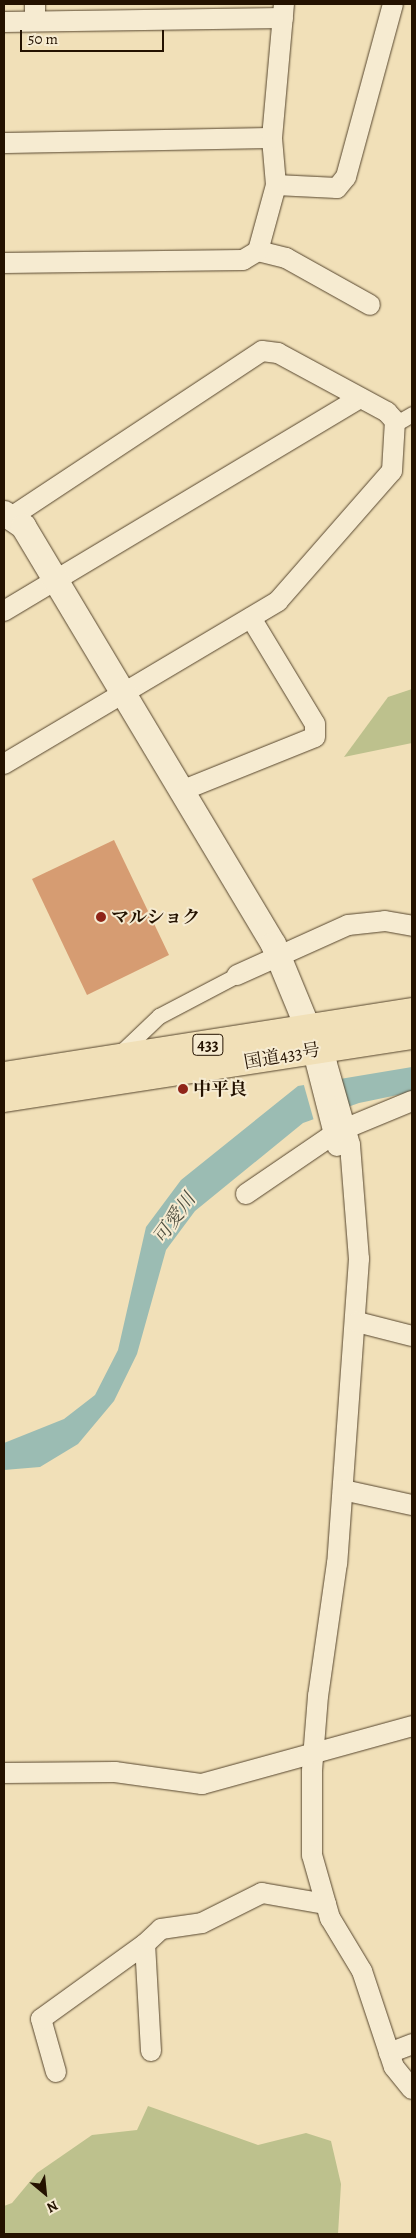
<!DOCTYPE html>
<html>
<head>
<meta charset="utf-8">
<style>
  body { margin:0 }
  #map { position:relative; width:416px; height:2238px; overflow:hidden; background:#f1e0b8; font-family:Alegreya,"Noto Serif JP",serif }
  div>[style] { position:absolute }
  .green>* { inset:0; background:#bdc18d }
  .water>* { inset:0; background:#9bbcb3 }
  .pier>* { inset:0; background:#f1e0b8 }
  .building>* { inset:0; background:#d69c72 }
  .roads { filter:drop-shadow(0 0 1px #57462e) drop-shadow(0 0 1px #57462e) }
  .pedestrian>* { height:15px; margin:-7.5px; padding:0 7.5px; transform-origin:7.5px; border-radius:7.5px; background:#f6ebd1 }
  .minor>* { height:20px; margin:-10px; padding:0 10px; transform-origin:10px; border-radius:10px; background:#f6ebd1 }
  .tertiary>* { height:25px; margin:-12.5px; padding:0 12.5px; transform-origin:12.5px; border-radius:12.5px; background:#f6ebd1 }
  .trunk>* { height:28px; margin:-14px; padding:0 14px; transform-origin:14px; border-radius:14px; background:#f1e0b8 }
  .dots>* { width:14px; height:14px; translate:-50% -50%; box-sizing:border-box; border:2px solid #f6ebd1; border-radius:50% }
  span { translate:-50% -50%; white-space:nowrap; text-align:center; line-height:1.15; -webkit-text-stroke:4px #f6ebd1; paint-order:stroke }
  .shield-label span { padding:1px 4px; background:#f6ebd1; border:1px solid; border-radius:4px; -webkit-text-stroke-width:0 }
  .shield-label { font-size:16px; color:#241200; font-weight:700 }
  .poi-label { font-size:18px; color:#241200; font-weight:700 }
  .left { translate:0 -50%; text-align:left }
  .street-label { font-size:18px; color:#241200 }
  .water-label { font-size:19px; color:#4e4e3f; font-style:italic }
  .frame { position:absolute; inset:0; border:5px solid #241200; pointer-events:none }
  .north { position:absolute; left:20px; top:2168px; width:50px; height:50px; -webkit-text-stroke:4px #f6ebd1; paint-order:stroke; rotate:152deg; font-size:14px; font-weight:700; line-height:20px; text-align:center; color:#241200 }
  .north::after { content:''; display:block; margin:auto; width:18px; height:22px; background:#241200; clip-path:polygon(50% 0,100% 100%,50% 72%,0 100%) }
  .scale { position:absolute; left:20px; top:30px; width:144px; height:22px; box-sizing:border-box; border:2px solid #241200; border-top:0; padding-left:6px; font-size:15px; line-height:18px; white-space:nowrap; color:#241200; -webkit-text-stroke:4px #f6ebd1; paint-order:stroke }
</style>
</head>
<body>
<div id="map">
  <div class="green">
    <div style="clip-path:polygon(412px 689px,412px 743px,344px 757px,388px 697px)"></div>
    <div style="clip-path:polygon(148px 2106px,258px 2145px,306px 2133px,331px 2141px,341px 2184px,338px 2234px,4px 2234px,4px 2206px,12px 2203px,37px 2173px,92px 2135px,137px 2130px)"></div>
  </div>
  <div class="water">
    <div style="clip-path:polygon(412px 1067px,412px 1092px,359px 1103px,303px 1123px,195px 1211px,166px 1250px,137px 1354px,114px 1401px,78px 1444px,40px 1467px,4px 1470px,4px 1443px,64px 1419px,95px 1395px,118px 1350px,146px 1227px,181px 1180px,298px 1086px)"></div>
  </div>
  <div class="pier">
    <div style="clip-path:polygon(324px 1079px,334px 1114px,314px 1121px,303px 1082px)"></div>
  </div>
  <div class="building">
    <div style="clip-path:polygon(114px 840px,169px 955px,87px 995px,32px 879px)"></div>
  </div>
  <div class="roads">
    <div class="pedestrian">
      <div style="left:395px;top:424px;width:20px;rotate:-30deg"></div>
      <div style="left:115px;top:1058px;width:61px;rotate:-43.7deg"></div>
      <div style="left:159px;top:1016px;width:88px;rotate:-27.7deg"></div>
    </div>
    <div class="minor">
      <div style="left:35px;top:4px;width:17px;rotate:90deg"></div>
      <div style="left:4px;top:22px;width:279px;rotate:-0.8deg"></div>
      <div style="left:4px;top:143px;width:268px;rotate:-1.1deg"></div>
      <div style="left:276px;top:185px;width:61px;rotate:2.8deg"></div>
      <div style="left:337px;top:188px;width:14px;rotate:-51deg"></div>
      <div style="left:346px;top:177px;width:179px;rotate:-74.8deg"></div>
      <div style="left:258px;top:251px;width:29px;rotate:14deg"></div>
      <div style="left:286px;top:258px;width:96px;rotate:29.2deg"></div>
      <div style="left:4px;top:263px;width:239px;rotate:-0.7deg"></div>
      <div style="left:243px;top:260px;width:17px;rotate:-31deg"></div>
      <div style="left:258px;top:251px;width:68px;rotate:-74.7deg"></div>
      <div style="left:276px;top:185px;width:47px;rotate:-94.9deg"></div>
      <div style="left:272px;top:138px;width:135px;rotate:-84.9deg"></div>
      <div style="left:4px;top:611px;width:415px;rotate:-30.9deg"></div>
      <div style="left:4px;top:764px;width:319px;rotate:-30.7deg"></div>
      <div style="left:278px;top:601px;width:173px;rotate:-48.8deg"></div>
      <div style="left:392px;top:471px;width:50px;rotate:-86.6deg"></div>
      <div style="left:395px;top:421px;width:12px;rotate:-132deg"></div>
      <div style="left:387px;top:412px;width:124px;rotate:-151.6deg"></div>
      <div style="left:278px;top:353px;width:16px;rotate:-173deg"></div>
      <div style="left:262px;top:351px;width:299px;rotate:146.5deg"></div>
      <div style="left:181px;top:791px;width:144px;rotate:-21.9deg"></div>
      <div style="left:315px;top:737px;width:13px;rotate:-90deg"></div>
      <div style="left:315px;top:724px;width:124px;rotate:-121.1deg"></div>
      <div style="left:237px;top:975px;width:122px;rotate:-24.2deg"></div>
      <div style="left:348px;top:925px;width:37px;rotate:-6deg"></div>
      <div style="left:385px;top:921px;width:27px;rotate:10deg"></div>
      <div style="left:314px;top:1044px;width:24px;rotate:57deg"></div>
      <div style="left:327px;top:1064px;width:84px;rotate:74.1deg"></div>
      <div style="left:350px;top:1145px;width:114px;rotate:85.5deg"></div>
      <div style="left:359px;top:1259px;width:305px;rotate:94.1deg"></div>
      <div style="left:337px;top:1563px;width:134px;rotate:98.1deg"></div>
      <div style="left:318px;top:1696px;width:75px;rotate:94.6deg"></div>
      <div style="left:312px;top:1771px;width:84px;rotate:90deg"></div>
      <div style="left:312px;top:1855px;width:66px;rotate:74.1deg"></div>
      <div style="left:330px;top:1918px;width:62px;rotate:58.9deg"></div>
      <div style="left:362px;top:1971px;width:101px;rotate:71.6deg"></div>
      <div style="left:394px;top:2067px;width:28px;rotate:51deg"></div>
      <div style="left:312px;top:1048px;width:101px;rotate:75.7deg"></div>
      <div style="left:246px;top:1194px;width:110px;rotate:-34.3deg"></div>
      <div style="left:337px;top:1132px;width:81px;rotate:-22.5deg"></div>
      <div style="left:357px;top:1322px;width:57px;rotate:14.3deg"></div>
      <div style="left:343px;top:1490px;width:71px;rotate:12.3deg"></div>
      <div style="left:4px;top:1773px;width:111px;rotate:-0.5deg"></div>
      <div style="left:115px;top:1772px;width:88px;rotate:7.9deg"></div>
      <div style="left:202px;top:1784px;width:218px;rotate:-15.4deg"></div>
      <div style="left:151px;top:2051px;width:107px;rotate:-93.2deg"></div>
      <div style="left:145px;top:1944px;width:22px;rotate:-43deg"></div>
      <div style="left:161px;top:1929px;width:41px;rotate:-8.3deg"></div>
      <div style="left:202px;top:1923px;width:67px;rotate:-26.6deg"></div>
      <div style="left:262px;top:1893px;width:65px;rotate:9.8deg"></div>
      <div style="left:389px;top:2053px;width:25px;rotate:-21deg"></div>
      <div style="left:56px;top:2072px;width:55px;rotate:-105.8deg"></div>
      <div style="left:41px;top:2019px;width:128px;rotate:-35.8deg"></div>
    </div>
    <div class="tertiary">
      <div style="left:4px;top:513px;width:23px;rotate:34deg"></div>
      <div style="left:23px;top:526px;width:487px;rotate:59.1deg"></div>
      <div style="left:273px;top:944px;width:92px;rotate:67.6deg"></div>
    </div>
    <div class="trunk">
      <div style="left:4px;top:1076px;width:413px;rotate:-8.9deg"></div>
      <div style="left:4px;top:1098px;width:413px;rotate:-8.8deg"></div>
    </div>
  </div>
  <div class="dots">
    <div style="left:101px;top:917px;background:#8f2418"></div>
    <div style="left:183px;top:1089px;background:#8f2418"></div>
  </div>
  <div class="shield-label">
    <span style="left:208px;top:1045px">433</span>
  </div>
  <div class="poi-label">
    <span class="left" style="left:111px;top:917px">マルショク</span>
    <span class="left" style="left:193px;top:1089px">中平良</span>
  </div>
  <div class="street-label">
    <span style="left:282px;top:1056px;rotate:-10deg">国道433号</span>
  </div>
  <div class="water-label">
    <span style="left:175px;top:1219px;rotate:-54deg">可愛川</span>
  </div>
  <div class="frame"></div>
  <div class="north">N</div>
  <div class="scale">50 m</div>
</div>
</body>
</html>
